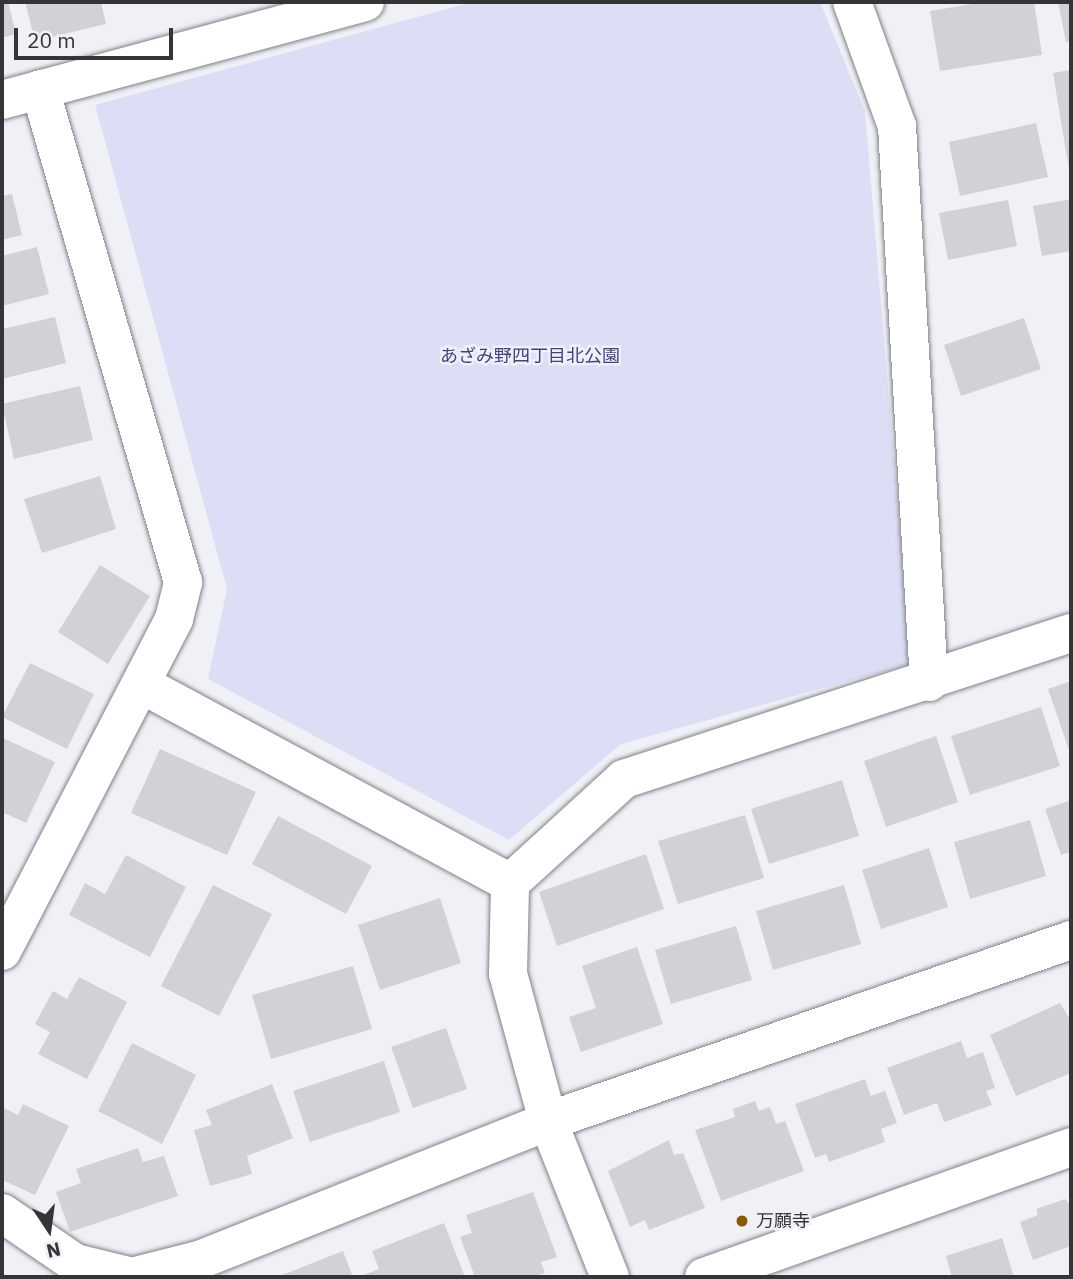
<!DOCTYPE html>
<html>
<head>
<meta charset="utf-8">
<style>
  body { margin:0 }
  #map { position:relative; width:1073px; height:1279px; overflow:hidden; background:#f0f1f7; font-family:"IBM Plex Sans","Noto Sans JP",sans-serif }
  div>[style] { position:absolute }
  .green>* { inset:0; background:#dcdef6 }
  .building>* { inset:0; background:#d1d2d8 }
  .roads { filter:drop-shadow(0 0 2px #818287) drop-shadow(0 0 2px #818287) }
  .minor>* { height:38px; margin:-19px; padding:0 19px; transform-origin:19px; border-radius:19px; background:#fff }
  .tertiary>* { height:38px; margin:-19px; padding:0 19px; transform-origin:19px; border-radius:19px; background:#fff }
  .dots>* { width:19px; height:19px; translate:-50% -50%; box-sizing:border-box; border:4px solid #f0f1f7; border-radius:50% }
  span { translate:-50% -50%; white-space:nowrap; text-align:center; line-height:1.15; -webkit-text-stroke:5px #f0f1f7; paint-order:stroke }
  .park-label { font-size:18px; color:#424186 }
  .poi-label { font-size:18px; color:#353538 }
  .left { translate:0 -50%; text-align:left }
  .frame { position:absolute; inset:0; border:4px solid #353538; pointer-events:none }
  .north { position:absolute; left:14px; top:1195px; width:70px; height:70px; -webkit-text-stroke:5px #f0f1f7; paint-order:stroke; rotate:167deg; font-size:19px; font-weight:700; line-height:28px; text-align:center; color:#353538 }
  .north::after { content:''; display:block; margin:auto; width:24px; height:32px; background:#353538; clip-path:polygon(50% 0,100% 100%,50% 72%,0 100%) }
  .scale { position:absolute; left:14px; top:28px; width:159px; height:32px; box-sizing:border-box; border:4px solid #353538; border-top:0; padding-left:9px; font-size:21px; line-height:24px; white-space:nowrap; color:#353538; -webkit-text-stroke:5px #f0f1f7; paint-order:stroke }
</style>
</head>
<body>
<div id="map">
  <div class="green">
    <div style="clip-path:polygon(472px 2px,820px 2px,865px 111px,911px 664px,621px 744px,509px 840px,208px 679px,227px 589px,95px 105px)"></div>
  </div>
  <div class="building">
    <div style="clip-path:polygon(2px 2px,8px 2px,16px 34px,2px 38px)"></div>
    <div style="clip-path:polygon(25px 2px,101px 2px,106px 24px,35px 41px)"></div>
    <div style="clip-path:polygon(984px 2px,1034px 2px,1042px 55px,940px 71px,930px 11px)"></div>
    <div style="clip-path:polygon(1058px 2px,1071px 2px,1071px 41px,1066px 42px)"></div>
    <div style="clip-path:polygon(1071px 70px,1071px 176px,1070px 176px,1053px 73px)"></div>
    <div style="clip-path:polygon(1036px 123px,1048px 177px,960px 196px,949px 142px)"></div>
    <div style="clip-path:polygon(12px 194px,22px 235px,2px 240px,2px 196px)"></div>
    <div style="clip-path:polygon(1071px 199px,1071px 251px,1042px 256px,1033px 206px)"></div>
    <div style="clip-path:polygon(1008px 200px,1017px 246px,948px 260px,939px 213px)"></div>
    <div style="clip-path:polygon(37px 247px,49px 294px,2px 306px,2px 256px)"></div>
    <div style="clip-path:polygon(55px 317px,66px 363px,2px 379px,2px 329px)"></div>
    <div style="clip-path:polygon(1024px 318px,1041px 369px,961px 396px,944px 345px)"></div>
    <div style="clip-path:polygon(80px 386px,93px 440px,14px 459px,2px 404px)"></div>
    <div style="clip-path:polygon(100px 476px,116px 529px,42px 553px,24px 499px)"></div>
    <div style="clip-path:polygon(100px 565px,150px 596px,108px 664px,58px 632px)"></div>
    <div style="clip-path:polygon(30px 663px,94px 694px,67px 749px,2px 717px)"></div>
    <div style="clip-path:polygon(1071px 681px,1071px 756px,1048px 689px)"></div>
    <div style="clip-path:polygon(1041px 707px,1060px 766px,970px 795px,951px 736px)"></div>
    <div style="clip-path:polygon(936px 736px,958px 802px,886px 827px,864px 761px)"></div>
    <div style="clip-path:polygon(3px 738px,55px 762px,26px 823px,2px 812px)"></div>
    <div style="clip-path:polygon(160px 749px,256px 792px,227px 855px,131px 813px)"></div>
    <div style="clip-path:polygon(842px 780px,859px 836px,769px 864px,751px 809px)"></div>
    <div style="clip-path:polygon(1071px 800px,1071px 852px,1061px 855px,1045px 809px)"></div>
    <div style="clip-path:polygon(745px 815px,764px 878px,678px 904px,658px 841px)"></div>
    <div style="clip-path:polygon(278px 816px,372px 866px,346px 914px,252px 864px)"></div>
    <div style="clip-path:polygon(1030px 820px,1046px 876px,970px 899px,954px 842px)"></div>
    <div style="clip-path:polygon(929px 848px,948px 907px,881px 929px,862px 870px)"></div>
    <div style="clip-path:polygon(646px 854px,664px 909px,557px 946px,539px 892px)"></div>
    <div style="clip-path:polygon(126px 855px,186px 887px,150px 957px,69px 915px,85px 883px,105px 894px)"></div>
    <div style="clip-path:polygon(213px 885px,272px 914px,219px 1016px,161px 986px)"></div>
    <div style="clip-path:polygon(844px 885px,861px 944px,773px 970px,756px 911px)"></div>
    <div style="clip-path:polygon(440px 898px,461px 963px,380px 990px,358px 925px)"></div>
    <div style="clip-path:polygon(736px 926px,752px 980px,671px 1004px,655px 950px)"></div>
    <div style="clip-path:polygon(637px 947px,663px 1024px,581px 1052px,569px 1017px,596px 1008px,582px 966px)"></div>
    <div style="clip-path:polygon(353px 966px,372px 1029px,271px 1059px,252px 995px)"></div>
    <div style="clip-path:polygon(79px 977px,127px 1002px,87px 1079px,38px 1054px,50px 1032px,35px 1024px,53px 991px,67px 999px)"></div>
    <div style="clip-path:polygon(1060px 1003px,1071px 1021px,1071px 1073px,1016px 1096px,990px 1035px)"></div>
    <div style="clip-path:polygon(446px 1028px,467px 1089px,413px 1108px,391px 1047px)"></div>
    <div style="clip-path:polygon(961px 1041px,967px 1058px,983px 1052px,995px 1088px,986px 1091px,992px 1105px,944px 1122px,937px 1103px,904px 1115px,887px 1068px)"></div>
    <div style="clip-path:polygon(132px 1043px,196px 1075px,162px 1144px,98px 1111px)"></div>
    <div style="clip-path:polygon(384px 1061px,400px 1112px,310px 1142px,293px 1091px)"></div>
    <div style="clip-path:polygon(865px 1079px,871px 1096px,885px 1091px,897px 1123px,881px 1129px,885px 1142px,829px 1162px,826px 1154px,815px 1158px,795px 1104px)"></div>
    <div style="clip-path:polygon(272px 1084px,293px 1138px,247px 1156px,252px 1174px,210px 1186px,194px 1130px,212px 1125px,206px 1110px)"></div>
    <div style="clip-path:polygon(755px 1101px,759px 1111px,770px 1107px,776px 1124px,785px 1121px,804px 1171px,721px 1201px,695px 1130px,735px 1117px,733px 1109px)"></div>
    <div style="clip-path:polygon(23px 1104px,69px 1126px,35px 1195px,2px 1180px,2px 1107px,18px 1115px)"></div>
    <div style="clip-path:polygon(669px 1140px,674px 1155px,683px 1153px,705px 1208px,649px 1230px,645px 1220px,630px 1227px,608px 1171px)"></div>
    <div style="clip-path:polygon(138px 1148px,143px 1162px,164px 1156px,178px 1196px,70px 1232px,56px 1192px,81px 1183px,76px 1169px)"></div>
    <div style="clip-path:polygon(533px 1192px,557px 1257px,541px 1262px,545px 1273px,532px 1277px,475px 1277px,460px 1237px,472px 1233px,466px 1215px)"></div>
    <div style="clip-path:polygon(1065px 1199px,1071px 1206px,1071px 1246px,1033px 1260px,1020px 1222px,1038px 1215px,1036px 1209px)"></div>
    <div style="clip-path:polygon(444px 1223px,465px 1277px,358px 1277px,379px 1269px,372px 1251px)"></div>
    <div style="clip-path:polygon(1002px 1238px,1014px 1277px,952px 1277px,946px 1256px)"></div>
    <div style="clip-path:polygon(343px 1251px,353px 1277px,277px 1277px)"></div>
  </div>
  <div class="roads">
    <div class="minor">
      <div style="left:852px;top:2px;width:132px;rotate:70.1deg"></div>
      <div style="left:897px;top:126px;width:557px;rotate:86.71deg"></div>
      <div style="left:2px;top:100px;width:376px;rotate:-15.1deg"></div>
      <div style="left:141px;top:684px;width:419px;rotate:28.3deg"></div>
      <div style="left:2px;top:951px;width:374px;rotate:-62.6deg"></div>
      <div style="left:174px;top:619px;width:38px;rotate:-76deg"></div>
      <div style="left:183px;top:582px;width:513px;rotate:-106.18deg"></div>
      <div style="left:2px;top:1213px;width:88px;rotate:34.4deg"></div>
      <div style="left:75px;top:1263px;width:59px;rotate:13.8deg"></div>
      <div style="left:132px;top:1277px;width:72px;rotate:-14.4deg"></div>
      <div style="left:202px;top:1259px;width:373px;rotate:-21.7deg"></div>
      <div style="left:548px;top:1121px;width:553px;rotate:-19.09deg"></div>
      <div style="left:610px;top:1277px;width:168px;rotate:-111.7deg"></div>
      <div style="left:548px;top:1121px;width:152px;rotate:-105.2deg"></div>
      <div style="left:508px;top:974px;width:91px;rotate:-88.7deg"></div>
      <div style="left:510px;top:883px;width:154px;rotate:-42.4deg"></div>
      <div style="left:624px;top:779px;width:470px;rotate:-18.1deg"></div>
    </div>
    <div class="tertiary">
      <div style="left:704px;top:1277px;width:389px;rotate:-19.5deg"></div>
    </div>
  </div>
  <div class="dots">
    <div style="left:742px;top:1221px;background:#8a5800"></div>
  </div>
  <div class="park-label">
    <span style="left:530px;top:356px">あざみ野四丁目北公園</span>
  </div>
  <div class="poi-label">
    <span class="left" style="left:756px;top:1221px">万願寺</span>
  </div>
  <div class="frame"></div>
  <div class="north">N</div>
  <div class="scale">20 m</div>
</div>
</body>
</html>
